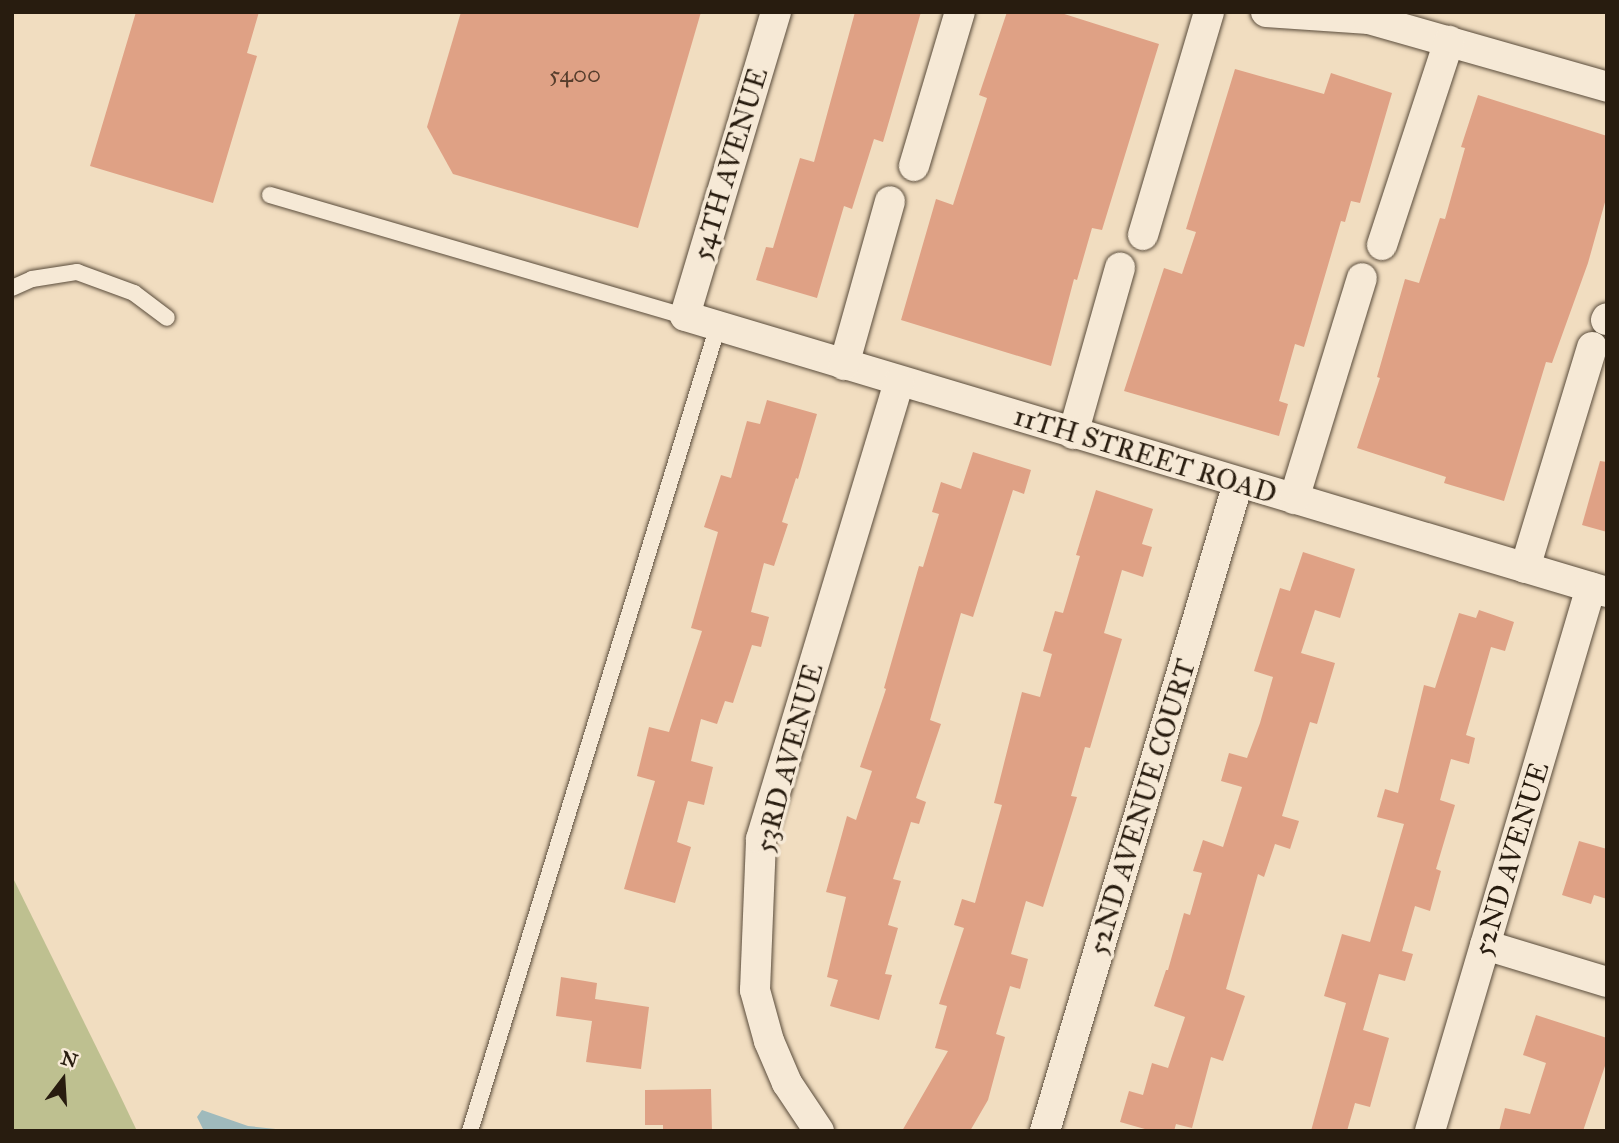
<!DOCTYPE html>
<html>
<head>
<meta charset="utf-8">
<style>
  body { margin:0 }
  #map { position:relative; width:1619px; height:1143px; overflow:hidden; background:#f1ddc0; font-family:"IM FELL Great Primer",serif }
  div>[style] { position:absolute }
  .green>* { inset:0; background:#bec090 }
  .water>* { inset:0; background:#9fbabc }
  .building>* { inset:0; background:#dfa185 }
  .roads { filter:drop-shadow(0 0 2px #5a4c3b) drop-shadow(0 0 2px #5a4c3b) }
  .lane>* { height:16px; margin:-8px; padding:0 8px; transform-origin:8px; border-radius:8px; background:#f6e9d6 }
  .street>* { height:30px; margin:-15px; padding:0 15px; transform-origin:15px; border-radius:15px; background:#f6e9d6 }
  span { translate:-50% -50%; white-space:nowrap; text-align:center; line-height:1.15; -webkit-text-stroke:7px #f6e9d6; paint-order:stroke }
  .number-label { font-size:24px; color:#563d2c }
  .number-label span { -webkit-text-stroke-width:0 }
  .street-label { font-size:28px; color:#281c0f }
  .frame { position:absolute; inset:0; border:14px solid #281c0f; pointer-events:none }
  .north { position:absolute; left:28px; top:1045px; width:70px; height:70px; -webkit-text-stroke:5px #f6e9d6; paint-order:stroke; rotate:17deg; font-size:19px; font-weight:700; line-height:28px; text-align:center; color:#281c0f }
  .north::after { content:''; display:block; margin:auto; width:24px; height:32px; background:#281c0f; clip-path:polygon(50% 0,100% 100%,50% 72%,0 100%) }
</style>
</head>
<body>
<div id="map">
  <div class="green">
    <div style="clip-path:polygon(12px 876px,117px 1089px,137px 1131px,12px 1131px)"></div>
  </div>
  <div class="water">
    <div style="clip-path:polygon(202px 1110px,248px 1126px,295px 1131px,204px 1131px,197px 1117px)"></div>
  </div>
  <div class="building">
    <div style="clip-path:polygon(136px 12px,259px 12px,247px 53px,257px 56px,213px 203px,90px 166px)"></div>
    <div style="clip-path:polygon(461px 12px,701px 12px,638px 228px,453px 174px,427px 127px)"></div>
    <div style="clip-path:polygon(855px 12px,921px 12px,883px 142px,874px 139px,852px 209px,844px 206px,817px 298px,756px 280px,766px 247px,773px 248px,800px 158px,814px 162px)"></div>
    <div style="clip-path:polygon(1007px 12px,1058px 12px,1159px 44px,1102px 230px,1092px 228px,1077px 280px,1074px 279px,1051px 366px,901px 320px,936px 199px,953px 205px,987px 98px,979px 95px)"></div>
    <div style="clip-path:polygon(1235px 69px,1324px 94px,1331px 73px,1392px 93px,1360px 203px,1351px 201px,1345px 222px,1341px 221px,1304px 347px,1295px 344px,1279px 401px,1288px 404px,1279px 436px,1124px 391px,1164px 268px,1182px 274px,1196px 232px,1186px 229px)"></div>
    <div style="clip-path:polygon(1478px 95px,1607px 136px,1607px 195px,1588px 263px,1552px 363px,1546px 362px,1504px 501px,1444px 483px,1446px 477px,1357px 448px,1380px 378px,1377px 377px,1405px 279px,1419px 283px,1440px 218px,1445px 219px,1465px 148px,1461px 147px)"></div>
    <div style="clip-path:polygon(767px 400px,817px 414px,798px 479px,796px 478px,782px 522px,788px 524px,774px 566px,764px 563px,751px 612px,769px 617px,761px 647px,752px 645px,733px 703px,725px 701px,717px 724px,701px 719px,691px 761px,713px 767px,704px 805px,688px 801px,677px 842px,691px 847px,675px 903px,624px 889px,655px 781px,637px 776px,649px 727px,669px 732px,702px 631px,691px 628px,718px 532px,704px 527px,721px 475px,731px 478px,747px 421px,760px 424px)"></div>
    <div style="clip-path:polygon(973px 452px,1031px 470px,1024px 494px,1013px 490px,973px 617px,961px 613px,930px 720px,941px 724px,916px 798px,926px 802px,919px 824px,911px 822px,893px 879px,901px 881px,888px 925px,898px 928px,885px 974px,892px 975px,879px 1020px,830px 1006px,838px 980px,827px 977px,846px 897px,826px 892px,847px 816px,856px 820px,872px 771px,860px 767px,886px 689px,884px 688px,919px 566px,923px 567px,939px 514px,932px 512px,941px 482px,961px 489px)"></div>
    <div style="clip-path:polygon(1600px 461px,1607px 462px,1607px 532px,1582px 525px)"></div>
    <div style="clip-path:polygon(1096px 490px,1153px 509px,1142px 544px,1152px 547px,1143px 577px,1122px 570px,1104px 633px,1122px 639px,1090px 748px,1085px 747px,1071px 796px,1077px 797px,1043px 907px,1026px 901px,1011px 954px,1028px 959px,1020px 989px,1010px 986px,996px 1034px,1005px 1037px,988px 1100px,970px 1131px,902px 1131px,948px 1051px,935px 1048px,947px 1006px,939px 1004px,964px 928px,954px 925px,962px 899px,975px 903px,1002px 805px,994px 803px,1022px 692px,1040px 697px,1052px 654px,1043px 651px,1055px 611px,1063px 613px,1080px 556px,1076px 555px)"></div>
    <div style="clip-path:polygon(1303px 552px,1355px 569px,1340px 618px,1315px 610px,1301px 653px,1335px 663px,1317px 724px,1310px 722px,1282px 816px,1299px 821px,1290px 849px,1275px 844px,1264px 877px,1258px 874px,1226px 989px,1245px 996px,1223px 1061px,1211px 1057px,1192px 1128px,1176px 1124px,1174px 1131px,1152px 1131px,1120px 1122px,1129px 1091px,1143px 1095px,1152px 1063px,1168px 1068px,1185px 1017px,1154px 1006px,1166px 970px,1168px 970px,1184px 913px,1190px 915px,1202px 873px,1193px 871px,1203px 840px,1223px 847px,1242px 787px,1221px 781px,1229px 753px,1247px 758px,1260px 723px,1273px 677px,1254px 671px,1280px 588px,1290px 591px)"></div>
    <div style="clip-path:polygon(1479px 610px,1514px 622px,1505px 651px,1491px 647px,1466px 735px,1475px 738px,1469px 764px,1451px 759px,1440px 800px,1455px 805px,1436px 869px,1441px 871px,1430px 911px,1415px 906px,1402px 951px,1413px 954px,1405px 981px,1379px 974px,1363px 1030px,1389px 1038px,1370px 1107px,1355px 1103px,1347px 1131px,1311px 1131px,1346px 1003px,1324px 996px,1342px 934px,1370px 942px,1404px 824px,1377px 817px,1385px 789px,1398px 793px,1424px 685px,1435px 688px,1459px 613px,1476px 618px)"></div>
    <div style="clip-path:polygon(1579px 841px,1607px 849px,1607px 899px,1594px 895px,1591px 904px,1562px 895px)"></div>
    <div style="clip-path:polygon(561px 977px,597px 983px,595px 999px,649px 1007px,641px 1069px,586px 1062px,592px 1021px,556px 1016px)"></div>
    <div style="clip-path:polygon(1536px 1015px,1607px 1038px,1607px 1060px,1583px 1131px,1499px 1131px,1505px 1108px,1530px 1114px,1546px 1063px,1523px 1055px)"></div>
    <div style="clip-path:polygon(711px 1089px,712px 1131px,663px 1131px,663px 1125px,645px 1125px,645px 1090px)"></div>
  </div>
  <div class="roads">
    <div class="lane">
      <div style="left:270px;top:195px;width:432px;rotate:16.3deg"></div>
      <div style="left:12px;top:288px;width:22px;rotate:-24deg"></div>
      <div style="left:32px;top:279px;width:46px;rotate:-8.8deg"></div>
      <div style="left:77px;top:272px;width:61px;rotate:20.2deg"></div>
      <div style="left:134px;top:293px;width:41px;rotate:37.1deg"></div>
      <div style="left:470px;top:1131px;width:842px;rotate:-72.88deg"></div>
    </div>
    <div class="street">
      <div style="left:776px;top:12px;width:317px;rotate:106.7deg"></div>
      <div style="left:685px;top:316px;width:962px;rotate:16.67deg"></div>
      <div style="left:1266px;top:12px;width:103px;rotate:3.9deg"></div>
      <div style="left:1369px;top:19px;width:248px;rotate:15.9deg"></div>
      <div style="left:914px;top:166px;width:161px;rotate:-73.4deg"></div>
      <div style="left:1143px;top:235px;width:233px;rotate:-73.5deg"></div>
      <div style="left:1382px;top:245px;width:215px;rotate:-71.8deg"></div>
      <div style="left:1606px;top:320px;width:2px;rotate:-63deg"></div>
      <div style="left:844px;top:365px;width:170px;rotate:-74.3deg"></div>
      <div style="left:1073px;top:434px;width:173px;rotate:-74.2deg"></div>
      <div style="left:1294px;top:499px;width:231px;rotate:-72.9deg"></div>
      <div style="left:1525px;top:568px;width:231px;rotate:-73.1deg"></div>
      <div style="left:1485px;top:945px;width:127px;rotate:16.9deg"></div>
      <div style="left:819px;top:1131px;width:58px;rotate:-123.7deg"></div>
      <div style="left:787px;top:1083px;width:46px;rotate:-113.2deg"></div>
      <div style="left:769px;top:1041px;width:53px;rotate:-105.4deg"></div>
      <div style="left:755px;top:990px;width:151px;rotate:-87.7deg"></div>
      <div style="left:761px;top:839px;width:477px;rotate:-73.2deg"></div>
      <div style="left:1045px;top:1131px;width:676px;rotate:-73.41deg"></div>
      <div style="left:1430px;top:1131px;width:567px;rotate:-73.51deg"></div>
    </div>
  </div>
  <div class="number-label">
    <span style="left:575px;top:75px">5400</span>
  </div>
  <div class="street-label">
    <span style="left:730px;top:164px;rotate:-73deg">54TH AVENUE</span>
    <span style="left:1145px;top:455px;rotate:17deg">11TH STREET ROAD</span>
    <span style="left:789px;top:758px;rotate:-75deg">53RD AVENUE</span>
    <span style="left:1142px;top:807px;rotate:-73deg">52ND AVENUE COURT</span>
    <span style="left:1511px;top:859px;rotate:-73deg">52ND AVENUE</span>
  </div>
  <div class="frame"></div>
  <div class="north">N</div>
</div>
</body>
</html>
